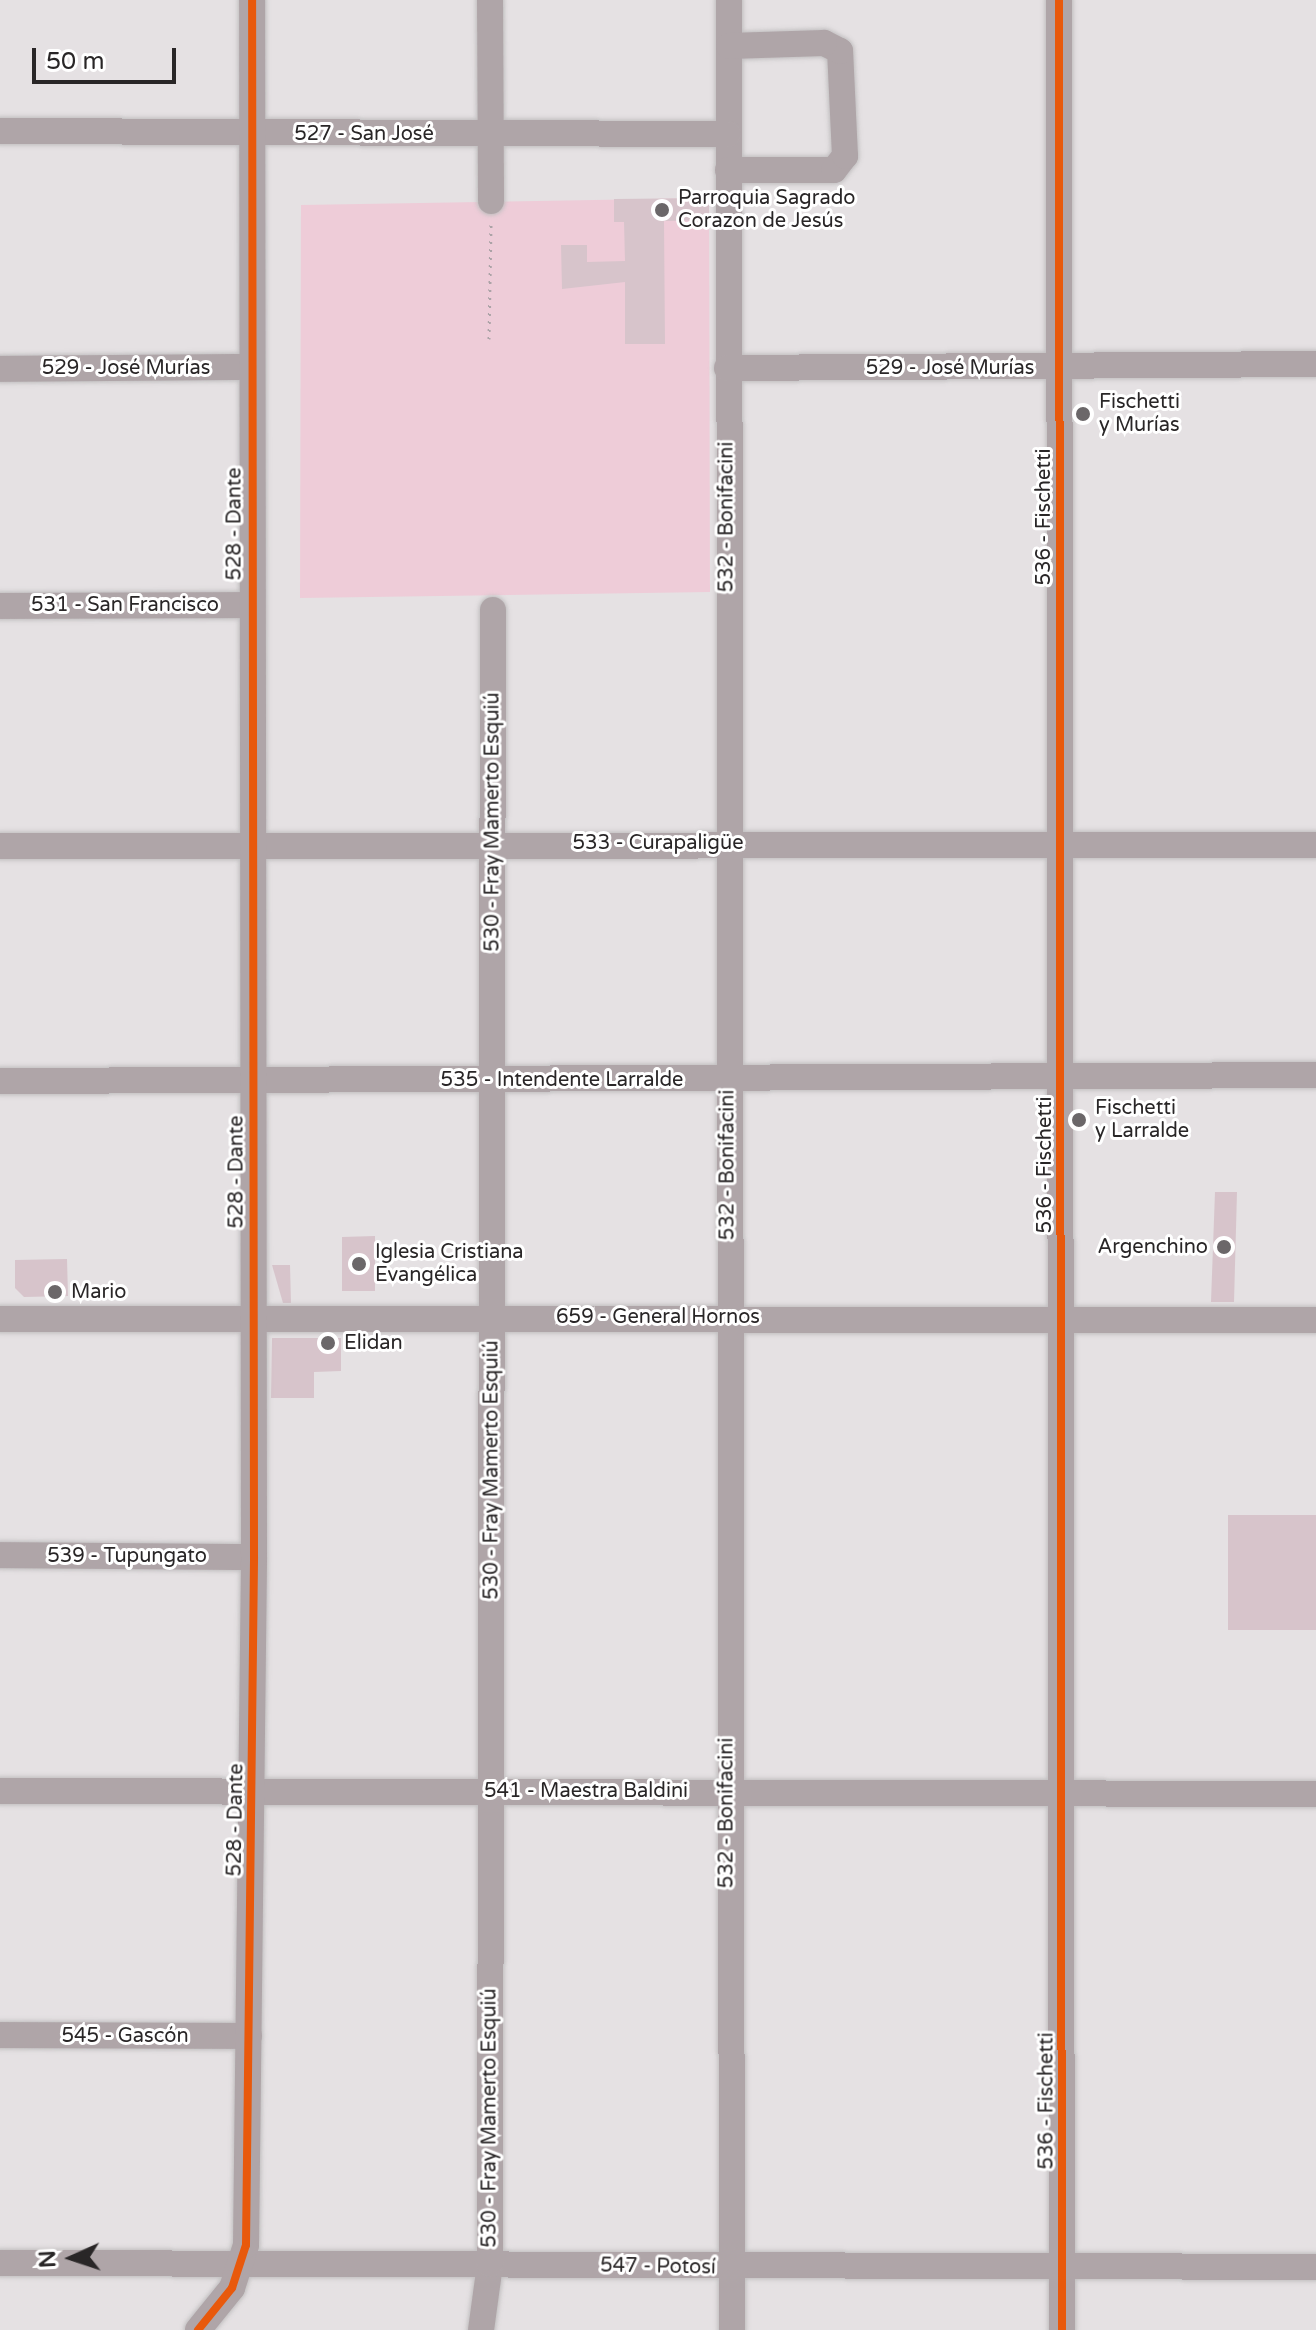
<!DOCTYPE html>
<html>
<head>
<meta charset="utf-8">
<style>
  body { margin:0 }
  #map { position:relative; width:1316px; height:2330px; overflow:hidden; background:#e5e1e3; font-family:"Varela Round",sans-serif }
  div>[style] { position:absolute }
  .green>* { inset:0; background:#eeccd8 }
  .building>* { inset:0; background:#d7c4cb }
  .path>* { height:3px; margin-top:-1.5px; transform-origin:0; background:repeating-linear-gradient(90deg,#aca3a7 0 2px,transparent 0 8px) }
  .roads { filter:drop-shadow(0 0 2px #c2c0c1) drop-shadow(0 0 2px #c2c0c1) }
  .minor>* { height:26px; margin:-13px; padding:0 13px; transform-origin:13px; border-radius:13px; background:#afa5a8 }
  .cycleway>* { height:8px; margin:-4px; padding:0 4px; transform-origin:4px; border-radius:4px; background:#e8590c }
  .dots>* { width:22px; height:22px; translate:-50% -50%; box-sizing:border-box; border:4px solid #fff; border-radius:50% }
  span { translate:-50% -50%; white-space:nowrap; text-align:center; line-height:1.15; -webkit-text-stroke:6px #fff; paint-order:stroke }
  .street-label { font-size:20px; color:#292627 }
  .poi-label { font-size:20px; color:#292627 }
  .left { translate:0 -50%; text-align:left }
  .right { translate:-100% -50%; text-align:right }
  .north { position:absolute; left:32px; top:2218px; width:80px; height:80px; -webkit-text-stroke:6px #fff; paint-order:stroke; rotate:267deg; font-size:22px; font-weight:700; line-height:32px; text-align:center; color:#292627 }
  .north::after { content:''; display:block; margin:auto; width:28px; height:36px; background:#292627; clip-path:polygon(50% 0,100% 100%,50% 72%,0 100%) }
  .scale { position:absolute; left:32px; top:48px; width:144px; height:36px; box-sizing:border-box; border:4px solid #292627; border-top:0; padding-left:10px; font-size:24px; line-height:28px; white-space:nowrap; color:#292627; -webkit-text-stroke:6px #fff; paint-order:stroke }
</style>
</head>
<body>
<div id="map">
  <div class="green">
    <div style="clip-path:polygon(709px 198px,710px 592px,300px 598px,301px 205px)"></div>
  </div>
  <div class="building">
    <div style="clip-path:polygon(709px 198px,709px 220px,664px 221px,665px 344px,625px 344px,625px 282px,562px 289px,561px 245px,587px 245px,587px 262px,625px 261px,624px 222px,614px 222px,614px 199px)"></div>
    <div style="clip-path:polygon(1215px 1192px,1237px 1192px,1234px 1302px,1211px 1302px)"></div>
    <div style="clip-path:polygon(375px 1236px,375px 1291px,342px 1291px,342px 1237px)"></div>
    <div style="clip-path:polygon(67px 1259px,68px 1296px,24px 1297px,15px 1288px,15px 1260px)"></div>
    <div style="clip-path:polygon(272px 1265px,290px 1265px,291px 1303px,283px 1303px)"></div>
    <div style="clip-path:polygon(272px 1338px,341px 1338px,341px 1371px,314px 1372px,314px 1398px,271px 1398px)"></div>
    <div style="clip-path:polygon(1228px 1515px,1316px 1515px,1316px 1630px,1228px 1630px)"></div>
  </div>
  <div class="path">
    <div style="left:489px;top:339px;width:118px;rotate:-89deg"></div>
  </div>
  <div class="roads">
    <div class="minor">
      <div style="left:490px;top:0;width:201px;rotate:89.7deg"></div>
      <div style="left:729px;top:0;width:2330px;rotate:89.93deg"></div>
      <div style="left:1059px;top:0;width:2330px;rotate:89.93deg"></div>
      <div style="left:0;top:131px;width:728px;rotate:0.24deg"></div>
      <div style="left:728px;top:170px;width:106px"></div>
      <div style="left:834px;top:170px;width:18px;rotate:-52deg"></div>
      <div style="left:845px;top:156px;width:105px;rotate:-92.7deg"></div>
      <div style="left:840px;top:51px;width:18px;rotate:-153deg"></div>
      <div style="left:824px;top:43px;width:95px;rotate:178.2deg"></div>
      <div style="left:727px;top:368px;width:589px;rotate:-0.39deg"></div>
      <div style="left:0;top:369px;width:252px;rotate:-0.5deg"></div>
      <div style="left:0;top:606px;width:251px;rotate:-0.2deg"></div>
      <div style="left:0;top:846px;width:1316px;rotate:-0.04deg"></div>
      <div style="left:0;top:1081px;width:1316px;rotate:-0.26deg"></div>
      <div style="left:0;top:1319px;width:1316px;rotate:0.04deg"></div>
      <div style="left:0;top:1555px;width:254px;rotate:0.5deg"></div>
      <div style="left:0;top:1791px;width:1316px;rotate:0.13deg"></div>
      <div style="left:0;top:2035px;width:249px;rotate:0.2deg"></div>
      <div style="left:0;top:2263px;width:1316px;rotate:0.17deg"></div>
      <div style="left:198px;top:2330px;width:54px;rotate:-51deg"></div>
      <div style="left:232px;top:2288px;width:45px;rotate:-72deg"></div>
      <div style="left:246px;top:2245px;width:688px;rotate:-89.33deg"></div>
      <div style="left:254px;top:1557px;width:1557px;rotate:-90.07deg"></div>
      <div style="left:481px;top:2330px;width:67px;rotate:-82.2deg"></div>
      <div style="left:490px;top:2264px;width:1654px;rotate:-89.9deg"></div>
    </div>
  </div>
  <div class="cycleway">
    <div style="left:1059px;top:0;width:2330px;rotate:89.93deg"></div>
    <div style="left:198px;top:2330px;width:54px;rotate:-51deg"></div>
    <div style="left:232px;top:2288px;width:45px;rotate:-72deg"></div>
    <div style="left:246px;top:2245px;width:688px;rotate:-89.33deg"></div>
    <div style="left:254px;top:1557px;width:1557px;rotate:-90.07deg"></div>
  </div>
  <div class="dots">
    <div style="left:662px;top:210px;background:#6b6769"></div>
    <div style="left:1083px;top:414px;background:#6b6769"></div>
    <div style="left:1079px;top:1120px;background:#6b6769"></div>
    <div style="left:1224px;top:1247px;background:#6b6769"></div>
    <div style="left:359px;top:1264px;background:#6b6769"></div>
    <div style="left:55px;top:1292px;background:#6b6769"></div>
    <div style="left:328px;top:1343px;background:#6b6769"></div>
  </div>
  <div class="street-label">
    <span style="left:364px;top:134px">527 - San José</span>
    <span style="left:126px;top:368px">529 - José Murías</span>
    <span style="left:950px;top:368px">529 - José Murías</span>
    <span style="left:727px;top:517px;rotate:-90deg">532 - Bonifacini</span>
    <span style="left:1044px;top:517px;rotate:-90deg">536 - Fischetti</span>
    <span style="left:235px;top:524px;rotate:-90deg">528 - Dante</span>
    <span style="left:125px;top:605px">531 - San Francisco</span>
    <span style="left:493px;top:822px;rotate:-90deg">530 - Fray Mamerto Esquiú</span>
    <span style="left:658px;top:843px">533 - Curapaligüe</span>
    <span style="left:562px;top:1080px">535 - Intendente Larralde</span>
    <span style="left:728px;top:1165px;rotate:-90deg">532 - Bonifacini</span>
    <span style="left:1045px;top:1165px;rotate:-90deg">536 - Fischetti</span>
    <span style="left:237px;top:1172px;rotate:-90deg">528 - Dante</span>
    <span style="left:658px;top:1317px">659 - General Hornos</span>
    <span style="left:492px;top:1470px;rotate:-90deg">530 - Fray Mamerto Esquiú</span>
    <span style="left:127px;top:1556px">539 - Tupungato</span>
    <span style="left:586px;top:1791px">541 - Maestra Baldini</span>
    <span style="left:727px;top:1813px;rotate:-90deg">532 - Bonifacini</span>
    <span style="left:236px;top:1820px;rotate:-89deg">528 - Dante</span>
    <span style="left:125px;top:2036px">545 - Gascón</span>
    <span style="left:1047px;top:2101px;rotate:-90deg">536 - Fischetti</span>
    <span style="left:490px;top:2118px;rotate:-90deg">530 - Fray Mamerto Esquiú</span>
    <span style="left:658px;top:2267px;rotate:1deg">547 - Potosí</span>
  </div>
  <div class="poi-label">
    <span class="left" style="left:678px;top:210px">Parroquia Sagrado<br>Corazon de Jesús</span>
    <span class="left" style="left:1099px;top:414px">Fischetti<br>y Murías</span>
    <span class="left" style="left:1095px;top:1120px">Fischetti<br>y Larralde</span>
    <span class="right" style="left:1208px;top:1247px">Argenchino</span>
    <span class="left" style="left:375px;top:1264px">Iglesia Cristiana<br>Evangélica</span>
    <span class="left" style="left:71px;top:1292px">Mario</span>
    <span class="left" style="left:344px;top:1343px">Elidan</span>
  </div>
  <div class="north">N</div>
  <div class="scale">50 m</div>
</div>
</body>
</html>
